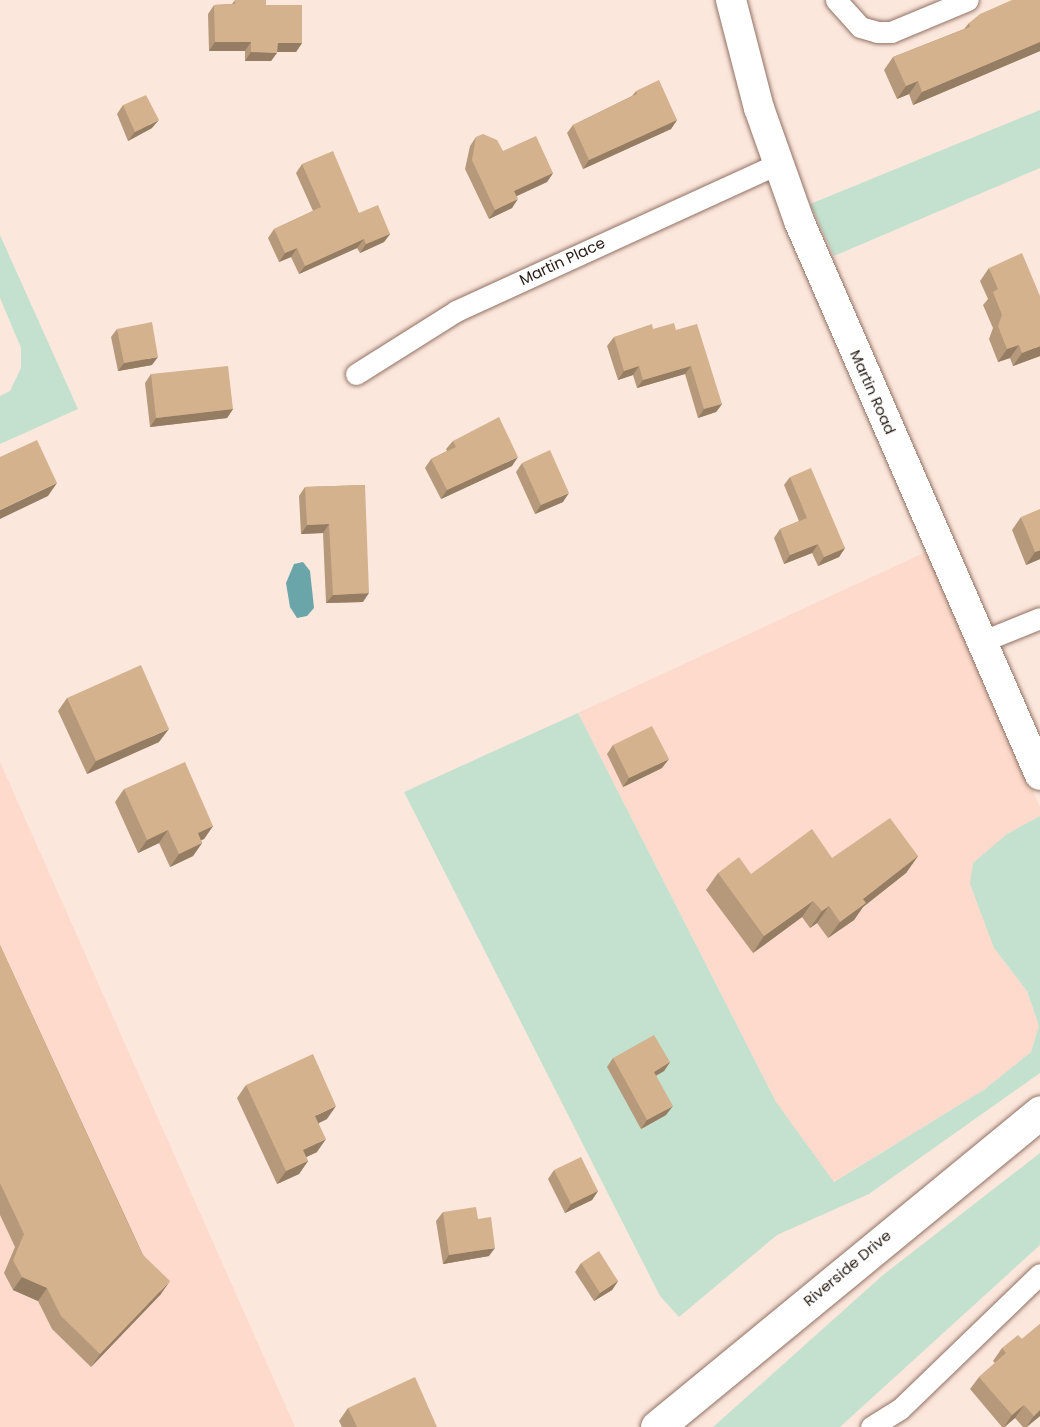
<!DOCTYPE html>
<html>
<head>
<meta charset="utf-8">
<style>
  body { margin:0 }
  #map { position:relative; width:1040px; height:1427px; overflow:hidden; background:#fce7dd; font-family:Poppins,sans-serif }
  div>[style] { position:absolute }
  .built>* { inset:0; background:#fddacb }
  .green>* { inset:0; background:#c4e1cf }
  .water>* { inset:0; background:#6aa5a9 }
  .roads { filter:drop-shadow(0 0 2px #907163) drop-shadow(0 0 2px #907163) }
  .street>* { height:21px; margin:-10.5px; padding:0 10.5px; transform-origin:10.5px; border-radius:10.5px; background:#fff }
  .secondary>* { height:30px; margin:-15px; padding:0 15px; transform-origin:15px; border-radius:15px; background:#fff }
  .primary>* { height:33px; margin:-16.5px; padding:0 16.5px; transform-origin:16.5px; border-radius:16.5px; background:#fff }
  .wall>* { inset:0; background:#b6997a }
  .shaded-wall>* { inset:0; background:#947d63 }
  .building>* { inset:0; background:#d4b28e }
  span { translate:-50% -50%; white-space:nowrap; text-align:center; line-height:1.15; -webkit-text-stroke:4.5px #fff; paint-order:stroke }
  .street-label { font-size:15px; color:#261a14 }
</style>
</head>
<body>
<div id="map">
  <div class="built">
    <div style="clip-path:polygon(928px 551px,1040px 807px,1040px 816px,1007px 834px,994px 948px,1027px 991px,1039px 1026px,1031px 1052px,985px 1089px,833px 1182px,776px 1102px,578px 713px)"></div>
    <div style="clip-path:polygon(0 762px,295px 1427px,0 1427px)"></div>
  </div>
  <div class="green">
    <div style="clip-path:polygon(1040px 110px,1040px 168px,834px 256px,810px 204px)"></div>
    <div style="clip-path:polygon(0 235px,78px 409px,0 444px,0 396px,10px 391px,21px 368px,21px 348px,0 298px)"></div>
    <div style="clip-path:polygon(578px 713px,776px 1102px,834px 1182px,985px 1089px,1031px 1052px,1039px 1026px,1027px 991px,994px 948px,970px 884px,973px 863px,1007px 834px,1040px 816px,1040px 1073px,869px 1194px,777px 1235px,679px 1317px,660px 1296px,404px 792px)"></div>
    <div style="clip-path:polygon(1040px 1153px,1040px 1245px,840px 1427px,713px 1427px,883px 1275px)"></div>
  </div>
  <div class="water">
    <div style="clip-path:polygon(303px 562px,310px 571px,314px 608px,307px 616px,297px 618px,290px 607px,286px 583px,294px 564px)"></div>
  </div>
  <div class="roads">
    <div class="street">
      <div style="left:836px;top:0;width:36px;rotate:48deg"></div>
      <div style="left:860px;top:27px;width:18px;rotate:16deg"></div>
      <div style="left:877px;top:32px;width:14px"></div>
      <div style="left:891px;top:32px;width:83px;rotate:-22.6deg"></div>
      <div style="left:356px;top:374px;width:118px;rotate:-32.2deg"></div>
      <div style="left:456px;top:311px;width:353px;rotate:-24.6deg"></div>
      <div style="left:983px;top:641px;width:61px;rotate:-22deg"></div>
      <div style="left:871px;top:1427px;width:34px;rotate:-32deg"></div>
      <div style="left:900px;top:1409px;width:194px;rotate:-44deg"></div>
    </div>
    <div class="secondary">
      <div style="left:731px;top:0;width:112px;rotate:75.5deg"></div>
      <div style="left:759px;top:108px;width:120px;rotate:70.5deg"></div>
      <div style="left:799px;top:221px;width:604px;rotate:66.49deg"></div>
    </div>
    <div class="primary">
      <div style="left:657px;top:1427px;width:496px;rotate:-39.4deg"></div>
    </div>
  </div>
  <div class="wall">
    <div style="clip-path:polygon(235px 0,266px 0,266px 5px,302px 43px,296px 52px,277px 52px,271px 61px,245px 61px,245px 51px,209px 51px,208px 14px,214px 5px,232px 4px)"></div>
    <div style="clip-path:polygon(1040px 0,1040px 51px,913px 105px,909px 94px,897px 99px,884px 70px,893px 57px,964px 29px,969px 23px)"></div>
    <div style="clip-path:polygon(636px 91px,677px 120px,671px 129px,583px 169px,567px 133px,573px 125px,632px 96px)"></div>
    <div style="clip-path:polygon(123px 105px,152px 128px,128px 141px,117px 114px)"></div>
    <div style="clip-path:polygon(476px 137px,503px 151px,553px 173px,547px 182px,517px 196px,512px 208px,489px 219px,465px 169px,470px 146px)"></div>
    <div style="clip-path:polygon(302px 164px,359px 213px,390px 234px,384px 242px,360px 253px,357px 248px,299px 274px,291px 257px,279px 262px,268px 238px,274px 229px,313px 211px,296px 173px)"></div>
    <div style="clip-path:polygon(989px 268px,1040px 356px,1013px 366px,1010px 358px,998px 362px,989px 339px,993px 328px,983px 305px,988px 299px,980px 281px)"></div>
    <div style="clip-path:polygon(117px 329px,152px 365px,118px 371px,111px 337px)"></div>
    <div style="clip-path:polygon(653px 329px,676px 330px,722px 404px,716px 412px,698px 418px,685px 374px,637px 388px,633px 375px,618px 380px,607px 346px,614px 337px)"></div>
    <div style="clip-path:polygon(151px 374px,233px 409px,227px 418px,150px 427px,145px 383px)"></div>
    <div style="clip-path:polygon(453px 441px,512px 466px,441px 499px,425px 468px,431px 459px,447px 451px,446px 449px)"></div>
    <div style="clip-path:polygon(522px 463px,563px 502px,535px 514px,516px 472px)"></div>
    <div style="clip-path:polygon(790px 477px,845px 548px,839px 557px,818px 566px,812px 553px,784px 564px,774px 538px,780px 529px,799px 521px,784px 485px)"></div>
    <div style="clip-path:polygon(365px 485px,363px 602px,326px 603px,323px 533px,301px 534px,299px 496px,305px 487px)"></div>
    <div style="clip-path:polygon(1021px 517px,1040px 559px,1026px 565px,1012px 530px)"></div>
    <div style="clip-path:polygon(67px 698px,159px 742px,87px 774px,58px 711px)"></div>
    <div style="clip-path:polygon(613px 745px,662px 768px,623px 787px,607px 754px)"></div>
    <div style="clip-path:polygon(124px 789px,213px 826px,204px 839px,201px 840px,202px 843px,193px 856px,170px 867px,159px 843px,138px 853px,115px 802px)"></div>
    <div style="clip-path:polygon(918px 856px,906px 873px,863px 907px,854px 920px,828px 938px,817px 923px,810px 928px,802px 917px,753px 953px,706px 890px,718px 873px,751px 874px,832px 858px)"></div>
    <div style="clip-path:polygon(0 945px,161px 1294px,91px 1367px,52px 1329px,38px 1301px,13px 1290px,4px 1273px,15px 1247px,0 1215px)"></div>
    <div style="clip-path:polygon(613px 1058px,670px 1062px,664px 1071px,656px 1076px,666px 1115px,641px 1129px,607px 1067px)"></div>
    <div style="clip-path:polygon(246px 1085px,327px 1119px,319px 1123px,317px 1152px,306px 1157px,308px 1161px,299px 1174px,277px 1184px,237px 1098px)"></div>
    <div style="clip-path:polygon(554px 1170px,598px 1191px,592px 1200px,565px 1213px,548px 1179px)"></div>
    <div style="clip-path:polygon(443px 1212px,478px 1219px,489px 1256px,443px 1264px,436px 1221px)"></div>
    <div style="clip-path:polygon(581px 1263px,618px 1281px,612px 1290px,594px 1301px,575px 1272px)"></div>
    <div style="clip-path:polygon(1040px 1324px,1040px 1416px,1027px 1427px,1023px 1427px,1015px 1418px,1005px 1427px,1002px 1427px,970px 1389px,979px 1377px,995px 1363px,993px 1361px,1002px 1348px,1022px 1339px)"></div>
    <div style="clip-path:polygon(348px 1408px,437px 1427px,342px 1427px,339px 1421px)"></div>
  </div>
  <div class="shaded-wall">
    <div style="clip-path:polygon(215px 42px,251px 42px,245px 51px,209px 51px)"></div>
    <div style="clip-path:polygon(1040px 42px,1040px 51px,913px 105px,922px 92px)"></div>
    <div style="clip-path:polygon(278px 43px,302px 43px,296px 52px,272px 52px)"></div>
    <div style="clip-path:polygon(251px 52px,277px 53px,271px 61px,245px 61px)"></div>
    <div style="clip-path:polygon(918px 81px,909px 94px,897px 99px,906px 86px)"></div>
    <div style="clip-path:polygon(159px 120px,152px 128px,128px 141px,135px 132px)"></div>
    <div style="clip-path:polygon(677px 120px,671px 129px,583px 169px,589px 160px)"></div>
    <div style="clip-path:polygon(553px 173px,547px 182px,508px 200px,514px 191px)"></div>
    <div style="clip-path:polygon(518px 199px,512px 208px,489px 219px,495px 210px)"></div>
    <div style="clip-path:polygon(390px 234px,384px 242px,360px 253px,366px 244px)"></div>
    <div style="clip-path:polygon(364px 239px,357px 248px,299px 274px,305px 266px)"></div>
    <div style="clip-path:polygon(297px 248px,291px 257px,279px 262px,285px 253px)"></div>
    <div style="clip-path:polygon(1019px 345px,1010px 358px,998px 362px,1007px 349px)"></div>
    <div style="clip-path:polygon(1040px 346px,1040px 356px,1013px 366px,1022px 353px)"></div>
    <div style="clip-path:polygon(158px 357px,152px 365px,118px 371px,124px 363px)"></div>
    <div style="clip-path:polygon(639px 366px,633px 375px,618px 380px,624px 371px)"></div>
    <div style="clip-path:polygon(691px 366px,685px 374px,637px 388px,643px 380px)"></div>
    <div style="clip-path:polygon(722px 404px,716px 412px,698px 418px,704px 409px)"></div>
    <div style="clip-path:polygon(233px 409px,227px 418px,150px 427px,156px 418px)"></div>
    <div style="clip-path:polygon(518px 457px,512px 466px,441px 499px,447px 490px)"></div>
    <div style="clip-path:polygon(57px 483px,48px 496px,0 519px,0 510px)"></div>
    <div style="clip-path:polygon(569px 493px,563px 502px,535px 514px,541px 505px)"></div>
    <div style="clip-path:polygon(329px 524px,323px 533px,301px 534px,307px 525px)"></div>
    <div style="clip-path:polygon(818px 544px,812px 553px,784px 564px,790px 555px)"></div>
    <div style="clip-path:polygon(845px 548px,839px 557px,818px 566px,824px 557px)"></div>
    <div style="clip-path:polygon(1040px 550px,1040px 559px,1026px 565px,1035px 552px)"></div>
    <div style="clip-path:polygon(369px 593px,363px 602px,326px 603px,333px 595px)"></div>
    <div style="clip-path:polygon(169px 729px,159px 742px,87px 774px,96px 761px)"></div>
    <div style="clip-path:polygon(669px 759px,662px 768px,623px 787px,629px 778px)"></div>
    <div style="clip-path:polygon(213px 826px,204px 839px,189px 846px,198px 833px)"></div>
    <div style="clip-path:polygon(168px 830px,159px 843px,138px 853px,147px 840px)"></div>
    <div style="clip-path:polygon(202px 843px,193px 856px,170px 867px,179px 854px)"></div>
    <div style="clip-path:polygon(918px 856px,906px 873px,863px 907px,854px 920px,828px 938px,840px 922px,863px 899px)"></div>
    <div style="clip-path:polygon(813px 901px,802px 917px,753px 953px,764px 936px)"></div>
    <div style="clip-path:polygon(829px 906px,817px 923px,810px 928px,822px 911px)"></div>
    <div style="clip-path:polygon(670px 1062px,664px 1071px,647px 1080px,654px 1072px)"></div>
    <div style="clip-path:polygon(336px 1106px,327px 1119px,306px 1129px,315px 1116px)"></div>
    <div style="clip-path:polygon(673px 1106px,666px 1115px,641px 1129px,647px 1120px)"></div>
    <div style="clip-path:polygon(326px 1139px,317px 1152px,294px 1163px,303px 1150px)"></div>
    <div style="clip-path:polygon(308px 1161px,299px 1174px,277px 1184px,286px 1171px)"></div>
    <div style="clip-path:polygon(598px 1191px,592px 1200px,565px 1213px,571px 1204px)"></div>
    <div style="clip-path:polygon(495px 1248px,489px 1256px,443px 1264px,449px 1255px)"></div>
    <div style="clip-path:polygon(22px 1277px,47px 1288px,38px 1301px,13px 1290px)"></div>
    <div style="clip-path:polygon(170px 1281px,161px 1294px,91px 1367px,100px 1354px)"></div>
    <div style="clip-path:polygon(618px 1281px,612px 1290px,594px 1301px,600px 1293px)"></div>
    <div style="clip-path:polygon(1024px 1405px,1015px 1418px,1004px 1427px,1012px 1415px)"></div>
    <div style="clip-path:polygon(1040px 1410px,1040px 1416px,1026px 1427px,1034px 1416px)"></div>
  </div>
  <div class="building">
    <div style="clip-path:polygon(235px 0,266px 0,266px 5px,302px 5px,302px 43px,278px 43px,277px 53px,251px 52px,251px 42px,215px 42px,214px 5px,235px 4px)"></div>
    <div style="clip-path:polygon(1012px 0,1040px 0,1040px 42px,922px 92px,918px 81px,906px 86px,893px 57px,970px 27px,969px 23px,980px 14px)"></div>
    <div style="clip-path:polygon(659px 80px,677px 120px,589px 160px,573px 125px,637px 94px,636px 91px)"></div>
    <div style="clip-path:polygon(146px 95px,159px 120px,135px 132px,123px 105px)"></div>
    <div style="clip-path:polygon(483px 134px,497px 140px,503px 151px,536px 136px,553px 173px,514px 191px,518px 199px,495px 210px,472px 160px,476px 137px)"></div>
    <div style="clip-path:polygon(333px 151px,359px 213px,378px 205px,390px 234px,366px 244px,364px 239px,305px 266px,297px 248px,285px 253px,274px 229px,321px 207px,302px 164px)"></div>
    <div style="clip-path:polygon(1022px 253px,1040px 296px,1040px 346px,1022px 353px,1019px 345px,1007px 349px,998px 326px,1002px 315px,993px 292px,998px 289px,989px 268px)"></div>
    <div style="clip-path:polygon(152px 322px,158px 357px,124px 363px,117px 329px)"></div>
    <div style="clip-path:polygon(674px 323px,676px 330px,697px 324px,722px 404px,704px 409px,691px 366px,643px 380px,639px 366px,624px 371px,614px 337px,652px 324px,653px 329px)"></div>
    <div style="clip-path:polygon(228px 366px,233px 409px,156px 418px,151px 374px)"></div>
    <div style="clip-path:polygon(499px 417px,518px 457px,447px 490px,431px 459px,456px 447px,453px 441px)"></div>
    <div style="clip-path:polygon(37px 440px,57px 483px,0 510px,0 457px)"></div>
    <div style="clip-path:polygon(550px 450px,569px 493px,541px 505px,522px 463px)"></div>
    <div style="clip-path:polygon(811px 468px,845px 548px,824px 557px,818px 544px,790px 555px,780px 529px,807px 518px,790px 477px)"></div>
    <div style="clip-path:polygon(365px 485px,369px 593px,333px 595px,329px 524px,307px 525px,305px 487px)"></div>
    <div style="clip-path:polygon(1040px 509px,1040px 550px,1035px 552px,1021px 517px)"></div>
    <div style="clip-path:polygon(141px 665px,169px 729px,96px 761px,67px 698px)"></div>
    <div style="clip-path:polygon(652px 726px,669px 759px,629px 778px,613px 745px)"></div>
    <div style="clip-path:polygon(185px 762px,213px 826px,198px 833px,202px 843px,179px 854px,168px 830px,147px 840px,124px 789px)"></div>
    <div style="clip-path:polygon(890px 818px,918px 856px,863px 899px,866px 903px,840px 922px,829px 906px,822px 911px,813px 901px,764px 936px,718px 873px,739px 857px,751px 874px,812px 829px,832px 858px)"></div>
    <div style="clip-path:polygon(0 945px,142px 1254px,170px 1281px,100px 1354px,61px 1316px,47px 1288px,22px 1277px,13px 1260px,24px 1234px,0 1183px)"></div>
    <div style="clip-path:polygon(654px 1035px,670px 1062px,654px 1072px,673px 1106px,647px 1120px,613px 1058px)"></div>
    <div style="clip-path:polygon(313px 1054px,336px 1106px,315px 1116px,326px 1139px,303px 1150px,308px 1161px,286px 1171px,246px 1085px)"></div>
    <div style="clip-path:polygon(581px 1157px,598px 1191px,571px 1204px,554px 1170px)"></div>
    <div style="clip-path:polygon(476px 1207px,478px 1219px,491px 1217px,495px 1248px,449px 1255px,443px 1212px)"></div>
    <div style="clip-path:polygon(599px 1251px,618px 1281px,600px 1293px,581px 1263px)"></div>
    <div style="clip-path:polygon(1040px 1324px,1040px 1410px,1034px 1416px,1024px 1405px,1012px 1415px,979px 1377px,1006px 1353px,1002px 1348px,1018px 1335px,1022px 1339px)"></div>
    <div style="clip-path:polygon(415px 1377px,437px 1427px,357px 1427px,348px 1408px)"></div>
  </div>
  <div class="street-label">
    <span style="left:562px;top:261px;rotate:-25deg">Martin Place</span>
    <span style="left:873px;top:392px;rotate:66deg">Martin Road</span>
    <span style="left:847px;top:1268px;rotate:-40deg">Riverside Drive</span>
  </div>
</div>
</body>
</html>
